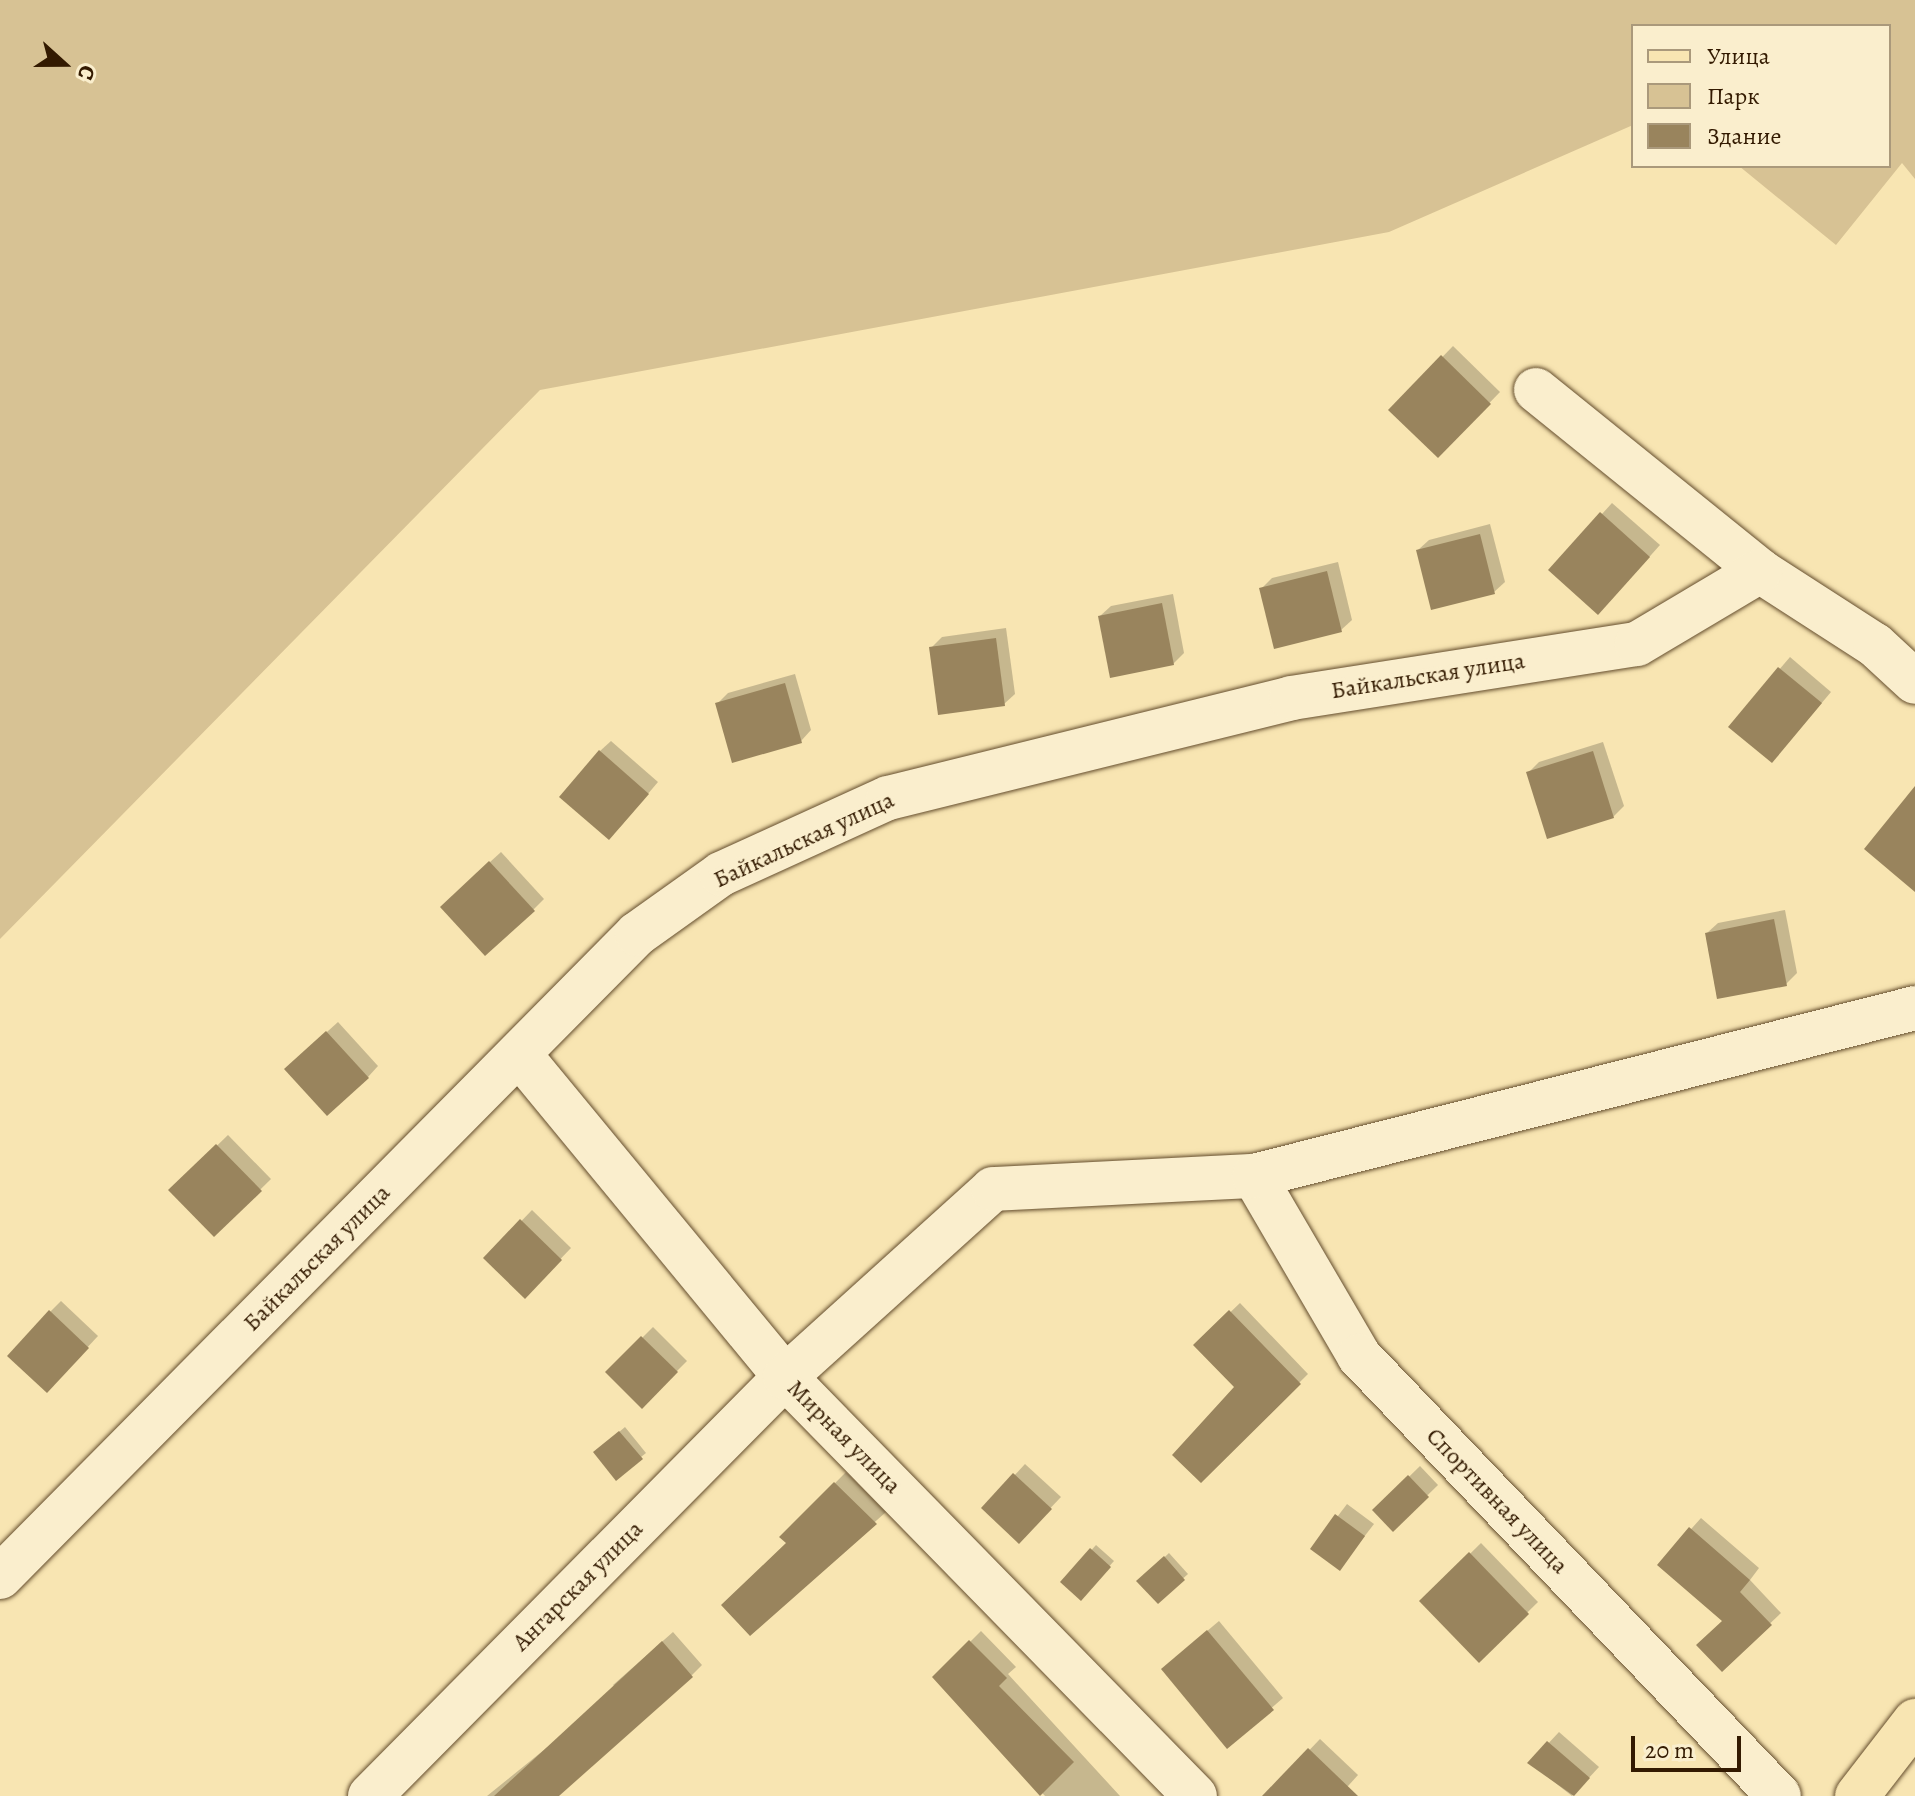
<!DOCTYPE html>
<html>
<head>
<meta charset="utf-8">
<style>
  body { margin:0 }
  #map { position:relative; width:1915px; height:1796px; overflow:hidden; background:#f8e5b2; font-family:Alegreya,serif }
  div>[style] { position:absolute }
  .green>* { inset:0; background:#d7c294 }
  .shadow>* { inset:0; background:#0003 }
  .building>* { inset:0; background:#99845d }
  .roads { filter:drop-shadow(0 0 2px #644d2d) drop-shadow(0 0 2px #644d2d) }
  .minor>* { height:44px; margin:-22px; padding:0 22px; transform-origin:22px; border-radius:22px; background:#faeecd }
  .major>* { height:44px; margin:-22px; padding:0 22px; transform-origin:22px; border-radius:22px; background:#f8e5b2 }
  span { translate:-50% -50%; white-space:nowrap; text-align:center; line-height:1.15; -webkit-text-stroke:7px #faeecd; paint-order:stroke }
  .street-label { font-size:24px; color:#331a01 }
  .legend { position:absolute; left:1631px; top:24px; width:260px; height:144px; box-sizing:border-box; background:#faeecd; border:2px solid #aa997b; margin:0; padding:10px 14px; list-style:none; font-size:24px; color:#331a01 }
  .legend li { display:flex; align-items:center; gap:16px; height:40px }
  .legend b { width:40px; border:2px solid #aa997b }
  .north { position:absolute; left:24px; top:24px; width:80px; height:80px; -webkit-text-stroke:6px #faeecd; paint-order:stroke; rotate:111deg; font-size:22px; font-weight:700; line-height:32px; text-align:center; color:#331a01 }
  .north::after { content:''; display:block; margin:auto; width:28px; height:36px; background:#331a01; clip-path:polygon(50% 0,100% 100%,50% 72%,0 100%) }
  .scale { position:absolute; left:1631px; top:1736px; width:110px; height:36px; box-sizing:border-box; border:4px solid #331a01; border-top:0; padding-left:10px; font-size:24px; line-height:28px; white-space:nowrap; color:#331a01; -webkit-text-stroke:6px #faeecd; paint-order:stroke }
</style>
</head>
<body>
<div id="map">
  <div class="green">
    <div style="clip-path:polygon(0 0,1915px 0,1915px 179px,1902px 163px,1836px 245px,1739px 166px,1889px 166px,1889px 26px,1633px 26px,1633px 125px,1389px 232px,540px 390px,0 939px)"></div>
  </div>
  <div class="shadow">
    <div style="clip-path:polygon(1453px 346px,1500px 392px,1438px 456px,1391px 410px)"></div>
    <div style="clip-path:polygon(1612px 503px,1660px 545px,1609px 602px,1551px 570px)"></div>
    <div style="clip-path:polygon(1490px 524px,1505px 582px,1494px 592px,1418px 550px,1429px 540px)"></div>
    <div style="clip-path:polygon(1338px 562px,1352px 620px,1341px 630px,1261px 589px,1272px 578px)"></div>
    <div style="clip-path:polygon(1173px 594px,1184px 653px,1173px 664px,1100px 616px,1111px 606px)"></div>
    <div style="clip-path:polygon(1006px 628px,1015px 694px,1004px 704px,931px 648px,942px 637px)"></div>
    <div style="clip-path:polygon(1790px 657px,1831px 692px,1782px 750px,1731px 726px)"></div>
    <div style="clip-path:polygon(795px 674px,811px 730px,801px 741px,717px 704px,728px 693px)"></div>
    <div style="clip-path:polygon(611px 741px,658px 782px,620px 827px,600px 751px)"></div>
    <div style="clip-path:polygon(1603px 742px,1624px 806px,1613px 817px,1528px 773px,1539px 762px)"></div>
    <div style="clip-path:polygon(501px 852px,544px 899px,533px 910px,453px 896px)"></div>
    <div style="clip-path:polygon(1785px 910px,1797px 973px,1786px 984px,1707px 933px,1718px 923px)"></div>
    <div style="clip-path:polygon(338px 1022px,378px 1066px,368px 1077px,297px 1059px)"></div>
    <div style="clip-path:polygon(228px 1135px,271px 1179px,214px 1235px,171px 1190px)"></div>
    <div style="clip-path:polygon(532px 1210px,571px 1248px,525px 1296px,486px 1258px)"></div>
    <div style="clip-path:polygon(61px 1301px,98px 1336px,57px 1380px,50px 1312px)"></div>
    <div style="clip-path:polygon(1240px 1303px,1308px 1374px,1201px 1480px,1236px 1387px,1196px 1345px)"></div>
    <div style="clip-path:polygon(653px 1327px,687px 1361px,642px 1406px,608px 1372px)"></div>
    <div style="clip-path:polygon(625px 1427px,646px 1453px,641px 1457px,600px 1448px)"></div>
    <div style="clip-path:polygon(1025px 1464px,1061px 1497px,1019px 1541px,984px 1508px)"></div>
    <div style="clip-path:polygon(1420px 1466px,1438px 1485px,1393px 1529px,1375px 1510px)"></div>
    <div style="clip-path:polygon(846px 1472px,886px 1512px,750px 1633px,788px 1543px,782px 1537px)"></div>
    <div style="clip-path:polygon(1347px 1504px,1374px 1524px,1340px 1568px,1313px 1549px)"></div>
    <div style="clip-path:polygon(1701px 1518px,1759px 1568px,1750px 1580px,1781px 1613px,1722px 1669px,1724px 1621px,1659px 1565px)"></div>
    <div style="clip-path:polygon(1481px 1543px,1538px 1602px,1479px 1660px,1422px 1601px)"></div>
    <div style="clip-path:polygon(1096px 1545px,1114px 1561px,1081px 1598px,1063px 1582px)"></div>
    <div style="clip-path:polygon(1169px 1553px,1188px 1574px,1158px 1601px,1139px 1581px)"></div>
    <div style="clip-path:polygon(1219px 1621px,1283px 1698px,1227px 1746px,1174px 1659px)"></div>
    <div style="clip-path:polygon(981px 1631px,1016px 1667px,1008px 1674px,1120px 1796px,1045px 1796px,935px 1677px)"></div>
    <div style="clip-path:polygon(673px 1632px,702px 1665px,691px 1676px,554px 1796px,487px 1796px,618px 1690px,613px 1685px)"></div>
    <div style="clip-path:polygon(1559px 1732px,1599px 1767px,1572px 1796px,1530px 1763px)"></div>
    <div style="clip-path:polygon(1320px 1739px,1358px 1775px,1339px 1796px,1281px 1796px,1273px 1788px)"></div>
  </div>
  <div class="building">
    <div style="clip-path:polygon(1441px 355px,1491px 404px,1438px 458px,1388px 410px)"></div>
    <div style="clip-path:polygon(1600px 512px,1650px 557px,1598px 615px,1548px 570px)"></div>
    <div style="clip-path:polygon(1480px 534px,1495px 594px,1431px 610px,1416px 550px)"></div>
    <div style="clip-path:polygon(1327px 571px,1342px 632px,1274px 649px,1259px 588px)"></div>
    <div style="clip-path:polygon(1162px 603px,1174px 665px,1110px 678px,1098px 616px)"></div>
    <div style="clip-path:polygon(996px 638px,1005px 706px,938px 715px,929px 647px)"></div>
    <div style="clip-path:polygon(1778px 667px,1822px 703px,1772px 763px,1728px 727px)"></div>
    <div style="clip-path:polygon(785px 683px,802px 743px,732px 763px,715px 703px)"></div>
    <div style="clip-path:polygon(599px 750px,649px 794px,609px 840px,559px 797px)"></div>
    <div style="clip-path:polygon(1593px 751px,1614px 818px,1547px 839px,1526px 772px)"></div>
    <div style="clip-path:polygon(1915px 786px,1915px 892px,1864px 849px)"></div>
    <div style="clip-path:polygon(489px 861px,535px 911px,485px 956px,440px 907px)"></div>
    <div style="clip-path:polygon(1774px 919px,1787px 986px,1717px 999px,1705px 933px)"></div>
    <div style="clip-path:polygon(326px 1031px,369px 1078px,327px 1116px,284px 1069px)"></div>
    <div style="clip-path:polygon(216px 1144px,262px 1191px,214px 1237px,168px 1190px)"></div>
    <div style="clip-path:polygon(520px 1219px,562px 1260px,525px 1299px,483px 1258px)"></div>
    <div style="clip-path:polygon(49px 1310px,89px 1348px,47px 1393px,7px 1356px)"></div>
    <div style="clip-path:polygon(1229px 1310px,1301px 1384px,1201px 1483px,1172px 1455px,1234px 1387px,1193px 1345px)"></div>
    <div style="clip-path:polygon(641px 1336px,678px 1372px,642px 1409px,605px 1372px)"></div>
    <div style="clip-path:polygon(619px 1431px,643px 1459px,616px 1481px,593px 1452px)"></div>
    <div style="clip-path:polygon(1013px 1473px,1052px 1509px,1019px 1544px,981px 1508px)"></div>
    <div style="clip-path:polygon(1408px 1475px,1429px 1497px,1393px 1532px,1372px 1510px)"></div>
    <div style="clip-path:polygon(834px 1482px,877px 1524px,750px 1636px,721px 1605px,786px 1543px,779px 1537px)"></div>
    <div style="clip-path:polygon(1335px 1514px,1365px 1536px,1340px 1571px,1310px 1549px)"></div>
    <div style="clip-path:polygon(1689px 1527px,1750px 1580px,1740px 1592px,1772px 1625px,1722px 1672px,1696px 1645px,1722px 1621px,1657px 1565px)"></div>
    <div style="clip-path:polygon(1090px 1548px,1111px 1567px,1081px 1601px,1060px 1582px)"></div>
    <div style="clip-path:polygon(1469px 1552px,1529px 1614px,1479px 1663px,1419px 1601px)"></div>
    <div style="clip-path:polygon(1164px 1556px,1185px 1580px,1158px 1604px,1136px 1581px)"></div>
    <div style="clip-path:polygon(1207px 1630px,1274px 1710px,1227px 1749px,1161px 1669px)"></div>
    <div style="clip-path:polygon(969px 1640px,1007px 1678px,999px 1686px,1074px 1762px,1040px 1796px,932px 1677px)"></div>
    <div style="clip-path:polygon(662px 1641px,693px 1677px,559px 1796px,494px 1796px)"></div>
    <div style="clip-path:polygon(1547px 1741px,1590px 1778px,1574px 1796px,1527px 1763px)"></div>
    <div style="clip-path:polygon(1308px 1748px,1358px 1796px,1262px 1796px)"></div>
  </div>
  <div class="roads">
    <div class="minor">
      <div style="left:1536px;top:390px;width:288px;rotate:38.9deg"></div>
      <div style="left:1760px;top:571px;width:137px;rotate:32.8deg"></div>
      <div style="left:1875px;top:645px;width:54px;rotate:42.8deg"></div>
      <div style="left:519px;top:1054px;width:418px;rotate:50.5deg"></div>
      <div style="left:785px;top:1377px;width:586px;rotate:45.62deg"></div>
      <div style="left:1254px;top:1176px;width:208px;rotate:59.7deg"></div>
      <div style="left:1359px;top:1356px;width:608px;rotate:46.33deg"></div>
      <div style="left:0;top:1577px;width:905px;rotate:-45.27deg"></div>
      <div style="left:637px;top:934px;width:103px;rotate:-35.5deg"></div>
      <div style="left:721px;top:874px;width:183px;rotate:-24.5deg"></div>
      <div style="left:888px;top:798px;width:415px;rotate:-13.9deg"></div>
      <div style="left:1291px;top:698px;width:350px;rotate:-8.9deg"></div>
      <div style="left:1637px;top:644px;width:143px;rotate:-30.7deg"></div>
      <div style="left:370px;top:1796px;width:590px;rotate:-45.27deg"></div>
      <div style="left:785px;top:1377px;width:280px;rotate:-42.1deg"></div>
      <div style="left:993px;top:1189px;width:261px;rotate:-2.9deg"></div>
      <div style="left:1254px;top:1176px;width:682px;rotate:-14.26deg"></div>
    </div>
    <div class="major">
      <div style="left:1857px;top:1796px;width:95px;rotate:-52.3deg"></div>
    </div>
  </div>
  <div class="street-label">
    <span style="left:1428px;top:676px;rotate:-9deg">Байкальская улица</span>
    <span style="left:804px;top:840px;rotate:-25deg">Байкальская улица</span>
    <span style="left:317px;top:1258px;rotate:-45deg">Байкальская улица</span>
    <span style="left:844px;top:1437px;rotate:45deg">Мирная улица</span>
    <span style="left:1497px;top:1501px;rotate:46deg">Спортивная улица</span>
    <span style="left:578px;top:1586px;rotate:-45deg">Ангарская улица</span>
  </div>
  <ul class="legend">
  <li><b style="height:10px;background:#f8e5b2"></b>Улица</li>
  <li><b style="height:22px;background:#d7c294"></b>Парк</li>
  <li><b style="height:22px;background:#99845d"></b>Здание</li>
  </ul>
  <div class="north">С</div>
  <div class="scale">20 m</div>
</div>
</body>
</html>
